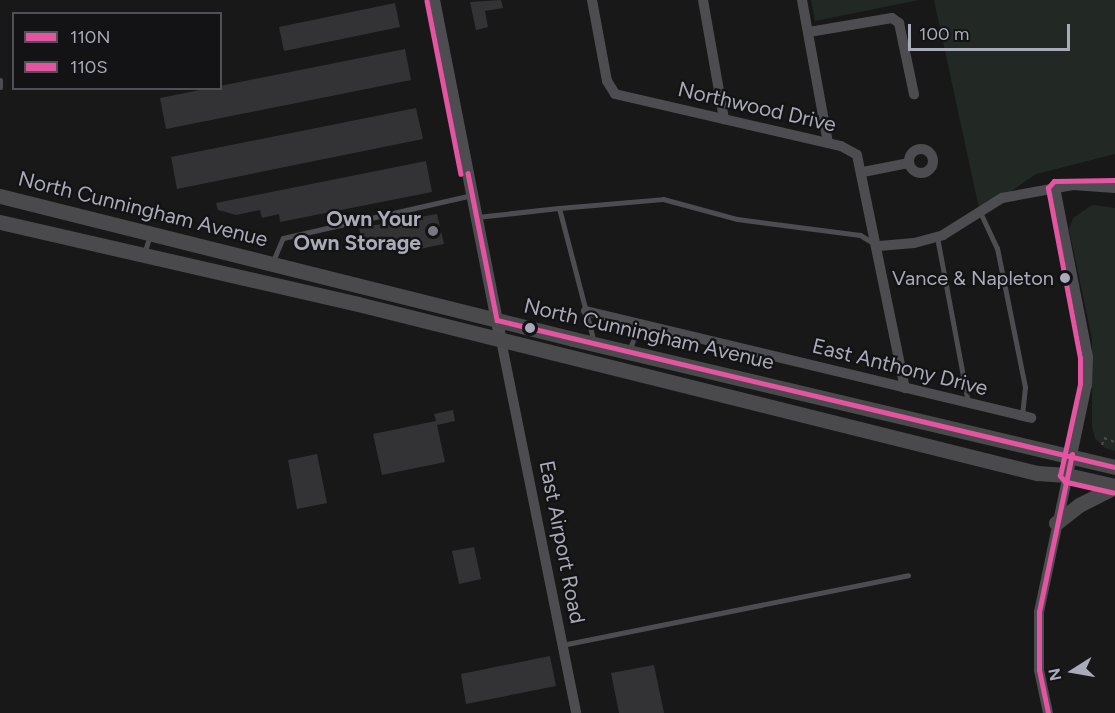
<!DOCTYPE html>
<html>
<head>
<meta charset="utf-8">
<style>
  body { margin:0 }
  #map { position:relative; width:1115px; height:713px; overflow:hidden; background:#181819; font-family:Figtree,sans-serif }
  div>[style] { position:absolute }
  .green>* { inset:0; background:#222925 }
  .building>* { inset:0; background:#333335 }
  .path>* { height:2px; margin-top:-1px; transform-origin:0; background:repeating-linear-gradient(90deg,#4e4e52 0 3px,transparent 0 7.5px) }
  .service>* { height:5px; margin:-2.5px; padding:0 2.5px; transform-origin:2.5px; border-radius:2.5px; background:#4d4d51 }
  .minor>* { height:10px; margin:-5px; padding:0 5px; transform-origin:5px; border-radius:5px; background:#4d4d51 }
  .minor>.ring { margin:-5px; padding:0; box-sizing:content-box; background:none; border:10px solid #4d4d51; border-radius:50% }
  .tertiary>* { height:12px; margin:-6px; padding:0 6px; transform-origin:6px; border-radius:6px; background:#4d4d51 }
  .primary>* { height:15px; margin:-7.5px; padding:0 7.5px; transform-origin:7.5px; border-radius:7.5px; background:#4a4a4d }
  .bus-1>* { height:4.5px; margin:-2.25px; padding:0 2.25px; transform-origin:2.25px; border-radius:2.25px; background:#e454a0 }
  .bus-2>* { height:4.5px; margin:-2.25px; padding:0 2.25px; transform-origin:2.25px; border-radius:2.25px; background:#e454a0 }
  .dots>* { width:16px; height:16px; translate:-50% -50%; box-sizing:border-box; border:3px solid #131214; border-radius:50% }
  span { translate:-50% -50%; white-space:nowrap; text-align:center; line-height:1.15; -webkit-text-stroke:4.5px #131214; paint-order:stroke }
  .bus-label { font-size:20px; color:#aaabb8 }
  .right { translate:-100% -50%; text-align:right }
  .street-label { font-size:21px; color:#aaabb8 }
  .poi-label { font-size:21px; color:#aaabb8; font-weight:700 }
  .legend { position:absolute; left:12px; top:12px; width:210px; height:78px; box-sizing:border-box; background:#131214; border:2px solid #4f4f56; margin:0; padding:8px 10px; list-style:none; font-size:18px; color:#aaabb8 }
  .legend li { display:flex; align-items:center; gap:12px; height:30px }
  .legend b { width:30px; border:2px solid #4f4f56 }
  .north { position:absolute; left:1043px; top:641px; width:60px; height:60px; -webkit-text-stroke:4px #131214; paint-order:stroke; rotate:259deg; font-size:16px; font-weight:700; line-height:24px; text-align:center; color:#aaabb8 }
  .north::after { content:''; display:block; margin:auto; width:21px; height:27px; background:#aaabb8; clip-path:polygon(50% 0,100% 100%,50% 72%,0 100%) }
  .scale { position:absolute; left:908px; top:24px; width:162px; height:27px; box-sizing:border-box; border:3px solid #aaabb8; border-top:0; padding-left:8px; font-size:18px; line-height:21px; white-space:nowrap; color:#aaabb8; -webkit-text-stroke:4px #131214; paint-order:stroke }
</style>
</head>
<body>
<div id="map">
  <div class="green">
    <div style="clip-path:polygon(811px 0,919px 0,815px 21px)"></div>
    <div style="clip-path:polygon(934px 0,1115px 0,1115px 154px,1036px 174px,980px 213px)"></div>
    <div style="clip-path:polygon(1092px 205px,1115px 208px,1115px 451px,1105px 448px,1095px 438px,1092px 426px,1092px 339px,1069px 229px,1073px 218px)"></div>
  </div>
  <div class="building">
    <div style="clip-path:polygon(501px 0,503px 8px,485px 11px,488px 27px,476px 30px,470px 2px)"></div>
    <div style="clip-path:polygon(395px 3px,400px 27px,284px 51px,279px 27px)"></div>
    <div style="clip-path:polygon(405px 49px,411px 80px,166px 129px,160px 98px)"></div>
    <div style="clip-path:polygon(416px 108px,423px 139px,177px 189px,171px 157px)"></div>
    <div style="clip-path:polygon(426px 161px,432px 192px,280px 222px,279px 214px,262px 218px,260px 210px,236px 215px,218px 210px,216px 203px)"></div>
    <div style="clip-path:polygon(437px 214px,444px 244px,405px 252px,404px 246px,388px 249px,386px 239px,362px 240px,359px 228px)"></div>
    <div style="clip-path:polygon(453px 410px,455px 421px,437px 425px,445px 462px,382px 475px,373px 434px,436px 421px,434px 414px)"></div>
    <div style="clip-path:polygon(317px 454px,327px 503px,297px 509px,288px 460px)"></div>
    <div style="clip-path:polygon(474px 547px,481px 579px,459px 584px,452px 551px)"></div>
    <div style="clip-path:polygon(550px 656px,556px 686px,466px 704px,461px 674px)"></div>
    <div style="clip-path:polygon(654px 665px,664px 713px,619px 713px,611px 673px)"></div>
  </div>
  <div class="path">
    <div style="left:1102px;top:445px;width:7px;rotate:-74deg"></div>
    <div style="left:1104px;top:438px;width:12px;rotate:20deg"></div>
  </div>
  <div class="service">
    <div style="left:0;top:80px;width:7px;rotate:90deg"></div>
    <div style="left:559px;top:208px;width:104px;rotate:-4.9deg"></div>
    <div style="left:663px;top:199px;width:77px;rotate:15.1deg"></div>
    <div style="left:737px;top:219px;width:124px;rotate:7.4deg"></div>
    <div style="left:860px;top:235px;width:17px;rotate:31deg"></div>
    <div style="left:980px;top:212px;width:40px;rotate:65deg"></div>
    <div style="left:997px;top:248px;width:142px;rotate:78.6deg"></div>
    <div style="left:1025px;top:387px;width:29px;rotate:96deg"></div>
    <div style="left:477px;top:217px;width:82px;rotate:-6.3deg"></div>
    <div style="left:559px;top:208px;width:138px;rotate:75.4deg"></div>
    <div style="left:937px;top:237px;width:169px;rotate:79.4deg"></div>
    <div style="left:144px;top:254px;width:21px;rotate:-73deg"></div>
    <div style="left:273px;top:261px;width:25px;rotate:-67deg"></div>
    <div style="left:283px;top:238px;width:194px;rotate:-12.8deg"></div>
    <div style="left:629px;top:350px;width:28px;rotate:-67deg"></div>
    <div style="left:562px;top:645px;width:353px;rotate:-11.4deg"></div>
  </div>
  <div class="minor">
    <div style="left:592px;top:0;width:82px;rotate:79.5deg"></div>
    <div style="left:607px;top:81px;width:15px;rotate:58deg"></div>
    <div style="left:615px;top:94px;width:232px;rotate:13deg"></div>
    <div style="left:841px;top:146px;width:18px;rotate:29deg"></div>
    <div style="left:857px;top:155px;width:238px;rotate:78.4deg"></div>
    <div style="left:703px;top:0;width:121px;rotate:80deg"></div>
    <div style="left:802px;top:0;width:145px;rotate:79.7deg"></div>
    <div style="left:809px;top:32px;width:84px;rotate:-9.6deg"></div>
    <div style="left:892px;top:18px;width:9px;rotate:36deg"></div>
    <div style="left:899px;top:23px;width:73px;rotate:78.1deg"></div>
    <div class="ring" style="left:909px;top:149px;width:14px;height:14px"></div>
    <div style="left:863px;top:172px;width:47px;rotate:-11.1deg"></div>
    <div style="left:879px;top:246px;width:35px;rotate:-5deg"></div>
    <div style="left:914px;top:243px;width:30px;rotate:-15deg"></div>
    <div style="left:943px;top:235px;width:70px;rotate:-32.1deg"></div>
    <div style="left:1002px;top:198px;width:72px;rotate:-10.4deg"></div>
    <div style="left:1073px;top:185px;width:42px;rotate:4.1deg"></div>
    <div style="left:586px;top:311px;width:458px;rotate:13.5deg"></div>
    <div style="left:501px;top:340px;width:380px;rotate:78.6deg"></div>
    <div style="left:1048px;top:713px;width:44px;rotate:-101.8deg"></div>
    <div style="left:1039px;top:670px;width:58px;rotate:-90deg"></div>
    <div style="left:1039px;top:612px;width:232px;rotate:-78.1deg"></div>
    <div style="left:1087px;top:385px;width:28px;rotate:-88deg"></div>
    <div style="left:1088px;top:357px;width:172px;rotate:-101deg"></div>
  </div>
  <div class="tertiary">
    <div style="left:434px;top:0;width:347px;rotate:78.9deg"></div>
  </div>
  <div class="primary">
    <div style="left:0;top:196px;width:591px;rotate:14.01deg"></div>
    <div style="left:573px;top:339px;width:557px;rotate:13.29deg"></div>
    <div style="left:0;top:222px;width:367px;rotate:12.9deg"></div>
    <div style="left:358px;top:304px;width:700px;rotate:13.98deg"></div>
    <div style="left:1037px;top:473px;width:30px;rotate:4deg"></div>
    <div style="left:1067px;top:475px;width:49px;rotate:12.9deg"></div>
    <div style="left:1056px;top:523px;width:29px;rotate:-38deg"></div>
    <div style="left:1079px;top:505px;width:40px;rotate:-26.6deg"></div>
  </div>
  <div class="bus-1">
    <div style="left:468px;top:173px;width:150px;rotate:78.8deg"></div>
    <div style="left:497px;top:320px;width:635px;rotate:13.38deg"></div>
    <div style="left:1048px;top:713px;width:44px;rotate:-101.8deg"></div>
    <div style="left:1039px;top:670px;width:58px;rotate:-90deg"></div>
    <div style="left:1039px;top:612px;width:161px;rotate:-78.2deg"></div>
  </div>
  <div class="bus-2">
    <div style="left:427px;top:1px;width:176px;rotate:78.9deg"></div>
    <div style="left:1113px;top:493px;width:49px;rotate:-167.1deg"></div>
    <div style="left:1065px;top:482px;width:8px;rotate:-130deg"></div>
    <div style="left:1060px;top:476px;width:94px;rotate:-77.7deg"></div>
    <div style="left:1080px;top:384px;width:26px;rotate:-90deg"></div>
    <div style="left:1080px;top:358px;width:173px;rotate:-100.7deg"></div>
    <div style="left:1048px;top:188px;width:9px;rotate:-49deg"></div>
    <div style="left:1054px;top:181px;width:61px;rotate:-0.9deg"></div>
  </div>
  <div class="dots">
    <div style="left:433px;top:231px;background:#777880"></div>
    <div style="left:1065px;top:278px;background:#aaabb8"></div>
    <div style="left:530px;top:328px;background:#aaabb8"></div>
  </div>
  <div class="bus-label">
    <span class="right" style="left:1054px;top:278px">Vance &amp; Napleton</span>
  </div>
  <div class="street-label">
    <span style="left:757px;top:107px;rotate:13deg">Northwood Drive</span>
    <span style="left:143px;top:209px;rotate:14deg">North Cunningham Avenue</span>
    <span style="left:649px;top:334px;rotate:13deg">North Cunningham Avenue</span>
    <span style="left:900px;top:367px;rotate:14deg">East Anthony Drive</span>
    <span style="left:562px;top:542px;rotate:79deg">East Airport Road</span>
  </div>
  <div class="poi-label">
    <span class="right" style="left:421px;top:231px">Own Your<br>Own Storage</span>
  </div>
  <ul class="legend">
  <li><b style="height:8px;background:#e454a0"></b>110N</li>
  <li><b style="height:8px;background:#e454a0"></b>110S</li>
  </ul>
  <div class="north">N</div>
  <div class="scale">100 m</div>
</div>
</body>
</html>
